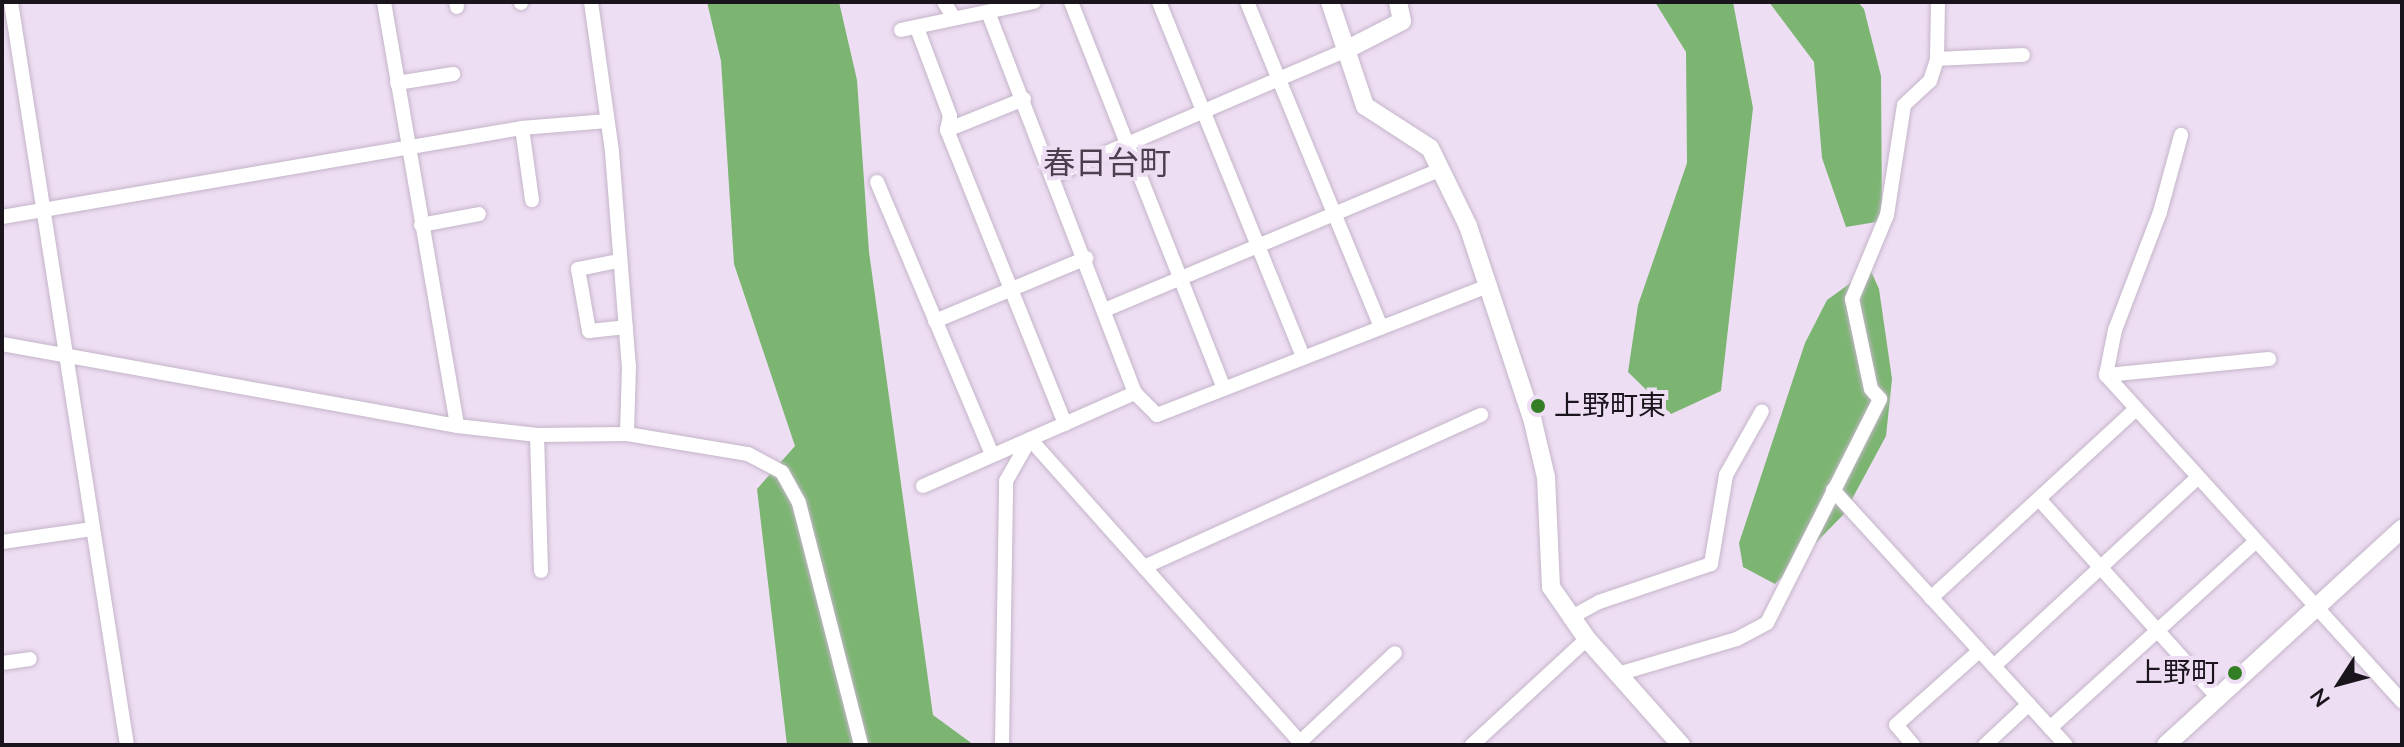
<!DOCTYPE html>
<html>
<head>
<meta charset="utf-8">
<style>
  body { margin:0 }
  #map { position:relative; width:2404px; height:747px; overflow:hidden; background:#eedef3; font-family:"Nunito Sans","Noto Sans JP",sans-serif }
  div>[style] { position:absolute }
  .forest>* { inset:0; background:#7cb572 }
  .roads { filter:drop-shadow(0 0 2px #c4b5c9) drop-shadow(0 0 2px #c4b5c9) }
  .minor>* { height:14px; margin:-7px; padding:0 7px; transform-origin:7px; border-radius:7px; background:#fff }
  .tertiary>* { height:18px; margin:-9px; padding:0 9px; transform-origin:9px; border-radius:9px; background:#fff }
  .dots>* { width:22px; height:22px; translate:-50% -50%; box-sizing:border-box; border:4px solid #eedef3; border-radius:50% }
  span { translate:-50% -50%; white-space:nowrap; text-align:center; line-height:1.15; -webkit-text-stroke:8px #eedef3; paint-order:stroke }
  .poi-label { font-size:28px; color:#1a151c }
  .left { translate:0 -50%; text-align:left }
  .right { translate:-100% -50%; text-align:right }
  .quarter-label { font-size:32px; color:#4c3f50 }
  .frame { position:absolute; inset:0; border:4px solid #1a151c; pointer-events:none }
  .north { position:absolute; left:2300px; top:643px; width:80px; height:80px; -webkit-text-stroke:6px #eedef3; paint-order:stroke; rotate:234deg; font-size:22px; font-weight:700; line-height:32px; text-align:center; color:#1a151c }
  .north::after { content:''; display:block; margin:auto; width:28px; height:36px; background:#1a151c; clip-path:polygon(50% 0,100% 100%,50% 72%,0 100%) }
</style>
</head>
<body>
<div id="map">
  <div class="forest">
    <div style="clip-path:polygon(707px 2px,839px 2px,857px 80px,869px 252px,933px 715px,974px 745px,787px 745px,757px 489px,795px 446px,734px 264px,721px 61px)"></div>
    <div style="clip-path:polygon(1655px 2px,1733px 2px,1753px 108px,1721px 391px,1671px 414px,1628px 372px,1638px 305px,1687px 163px,1686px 52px)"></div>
    <div style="clip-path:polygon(1769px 2px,1858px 2px,1864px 9px,1881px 76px,1882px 221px,1846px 227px,1822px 158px,1814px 62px)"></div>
    <div style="clip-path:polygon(1870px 269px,1879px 289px,1892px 379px,1886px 436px,1844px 514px,1775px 584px,1743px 567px,1739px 543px,1805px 343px,1827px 300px)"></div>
  </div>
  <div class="roads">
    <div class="minor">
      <div style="left:11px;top:2px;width:752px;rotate:81.13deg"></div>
      <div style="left:384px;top:2px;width:430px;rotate:80.2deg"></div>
      <div style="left:456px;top:2px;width:5px;rotate:79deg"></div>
      <div style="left:521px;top:2px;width:1px;rotate:90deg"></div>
      <div style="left:591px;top:2px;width:151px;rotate:82deg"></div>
      <div style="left:612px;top:152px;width:215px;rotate:85.5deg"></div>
      <div style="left:629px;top:366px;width:68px;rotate:91.7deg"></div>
      <div style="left:944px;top:2px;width:19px;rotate:58deg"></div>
      <div style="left:1071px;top:2px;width:415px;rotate:68.4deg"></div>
      <div style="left:1159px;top:2px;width:382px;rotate:67.9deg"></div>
      <div style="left:1247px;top:2px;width:352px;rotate:67.6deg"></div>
      <div style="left:988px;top:12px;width:408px;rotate:68.9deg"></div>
      <div style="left:1135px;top:393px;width:31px;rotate:45deg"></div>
      <div style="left:1157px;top:415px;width:357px;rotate:-21.3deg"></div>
      <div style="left:917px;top:28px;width:94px;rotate:69.4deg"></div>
      <div style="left:950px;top:116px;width:14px;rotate:102deg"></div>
      <div style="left:947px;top:130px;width:317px;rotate:68.1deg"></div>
      <div style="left:901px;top:30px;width:136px;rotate:-11.9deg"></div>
      <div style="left:1937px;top:59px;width:86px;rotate:-2.7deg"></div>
      <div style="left:397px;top:83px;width:57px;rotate:-9.1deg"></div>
      <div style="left:522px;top:128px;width:73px;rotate:82.1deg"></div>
      <div style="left:947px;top:130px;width:83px;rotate:-21.9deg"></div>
      <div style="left:1055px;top:175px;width:314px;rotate:-23.2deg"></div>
      <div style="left:877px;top:182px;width:295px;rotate:67.1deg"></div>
      <div style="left:2px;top:217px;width:528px;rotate:-9.71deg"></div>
      <div style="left:522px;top:128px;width:85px;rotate:-4.7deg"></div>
      <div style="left:421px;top:225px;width:59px;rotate:-10.7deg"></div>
      <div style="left:618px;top:261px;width:41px;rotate:168.7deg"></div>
      <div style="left:578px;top:269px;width:63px;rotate:79.9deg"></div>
      <div style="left:589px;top:331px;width:37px;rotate:-6deg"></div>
      <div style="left:1107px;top:309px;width:363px;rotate:-22.7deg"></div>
      <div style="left:935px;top:321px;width:164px;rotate:-22.6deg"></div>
      <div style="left:2px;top:344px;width:462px;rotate:10.2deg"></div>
      <div style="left:457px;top:426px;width:81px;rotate:6.4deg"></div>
      <div style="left:537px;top:435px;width:90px;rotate:-0.6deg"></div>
      <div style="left:627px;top:434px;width:123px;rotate:9.4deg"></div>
      <div style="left:748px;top:454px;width:38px;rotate:28deg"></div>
      <div style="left:782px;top:472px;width:35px;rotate:61deg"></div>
      <div style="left:799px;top:503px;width:250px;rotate:75.6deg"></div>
      <div style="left:2106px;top:375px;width:441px;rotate:47.8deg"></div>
      <div style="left:2106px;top:375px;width:46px;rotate:-78.7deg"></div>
      <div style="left:2115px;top:330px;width:126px;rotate:-69.1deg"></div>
      <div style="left:2160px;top:212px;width:80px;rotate:-74.7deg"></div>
      <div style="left:2106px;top:375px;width:164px;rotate:-5.6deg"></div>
      <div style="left:537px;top:435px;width:136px;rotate:88.3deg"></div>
      <div style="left:923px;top:486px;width:232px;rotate:-23.7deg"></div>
      <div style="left:1833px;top:490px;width:345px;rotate:47.6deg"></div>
      <div style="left:2039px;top:499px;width:266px;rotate:48deg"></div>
      <div style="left:2px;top:542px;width:91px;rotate:-8.2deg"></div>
      <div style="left:1144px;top:567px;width:370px;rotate:-24.3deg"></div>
      <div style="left:1931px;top:598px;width:279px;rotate:-42.7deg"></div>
      <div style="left:1570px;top:618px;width:33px;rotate:-29deg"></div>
      <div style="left:1599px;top:602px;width:118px;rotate:-18.7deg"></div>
      <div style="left:1711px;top:564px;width:90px;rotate:-80.4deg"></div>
      <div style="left:1726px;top:475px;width:73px;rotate:-60.6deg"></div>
      <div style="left:2px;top:663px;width:28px;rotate:-8deg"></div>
      <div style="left:1994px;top:666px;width:277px;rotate:-42.8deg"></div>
      <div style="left:1618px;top:674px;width:124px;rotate:-16.4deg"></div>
      <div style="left:1737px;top:639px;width:34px;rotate:-28deg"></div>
      <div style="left:1767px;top:623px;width:251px;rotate:-63.2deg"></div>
      <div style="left:1880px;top:399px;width:13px;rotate:-132deg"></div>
      <div style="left:1871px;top:389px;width:92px;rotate:-101.9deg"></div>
      <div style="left:1852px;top:299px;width:91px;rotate:-67.4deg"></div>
      <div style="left:1887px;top:215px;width:111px;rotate:-81.2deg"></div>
      <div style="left:1904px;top:105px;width:35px;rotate:-43deg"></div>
      <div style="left:1930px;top:81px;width:23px;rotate:-72deg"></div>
      <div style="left:1937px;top:59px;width:57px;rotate:-89deg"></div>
      <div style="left:2050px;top:728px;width:277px;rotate:-42.2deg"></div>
      <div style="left:1300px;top:742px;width:130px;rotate:-43.1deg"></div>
      <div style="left:1002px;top:745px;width:264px;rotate:-89.1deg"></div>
      <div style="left:1006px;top:481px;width:48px;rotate:-60.3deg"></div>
      <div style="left:1030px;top:439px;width:410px;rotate:48.3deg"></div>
      <div style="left:1472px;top:745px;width:156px;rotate:-42.7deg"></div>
      <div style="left:1913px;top:745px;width:26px;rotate:-130deg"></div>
      <div style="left:1896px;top:725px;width:111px;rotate:-41.7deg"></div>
      <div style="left:1985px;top:745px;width:60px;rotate:-43deg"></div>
    </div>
    <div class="tertiary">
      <div style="left:1330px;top:2px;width:110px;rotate:71.4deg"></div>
      <div style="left:1365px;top:106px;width:77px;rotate:32.9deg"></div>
      <div style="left:1430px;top:148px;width:87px;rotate:64deg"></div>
      <div style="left:1468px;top:226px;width:202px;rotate:71.6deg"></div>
      <div style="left:1532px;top:418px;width:61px;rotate:76.7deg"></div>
      <div style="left:1546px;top:477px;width:110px;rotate:87.4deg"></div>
      <div style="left:1551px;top:587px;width:63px;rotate:55.3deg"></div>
      <div style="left:1587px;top:639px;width:142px;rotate:48.4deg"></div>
      <div style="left:1344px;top:51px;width:65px;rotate:-27.3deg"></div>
      <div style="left:1402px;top:21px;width:19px;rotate:-102deg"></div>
      <div style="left:2166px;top:745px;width:320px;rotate:-42.5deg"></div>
    </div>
  </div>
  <div class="dots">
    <div style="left:1538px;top:406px;background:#347e25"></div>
    <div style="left:2235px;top:673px;background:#347e25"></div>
  </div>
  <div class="poi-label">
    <span class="left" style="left:1554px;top:406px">上野町東</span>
    <span class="right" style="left:2219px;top:673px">上野町</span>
  </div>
  <div class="quarter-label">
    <span style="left:1107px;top:164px">春日台町</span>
  </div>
  <div class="frame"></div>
  <div class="north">N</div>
</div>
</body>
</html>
